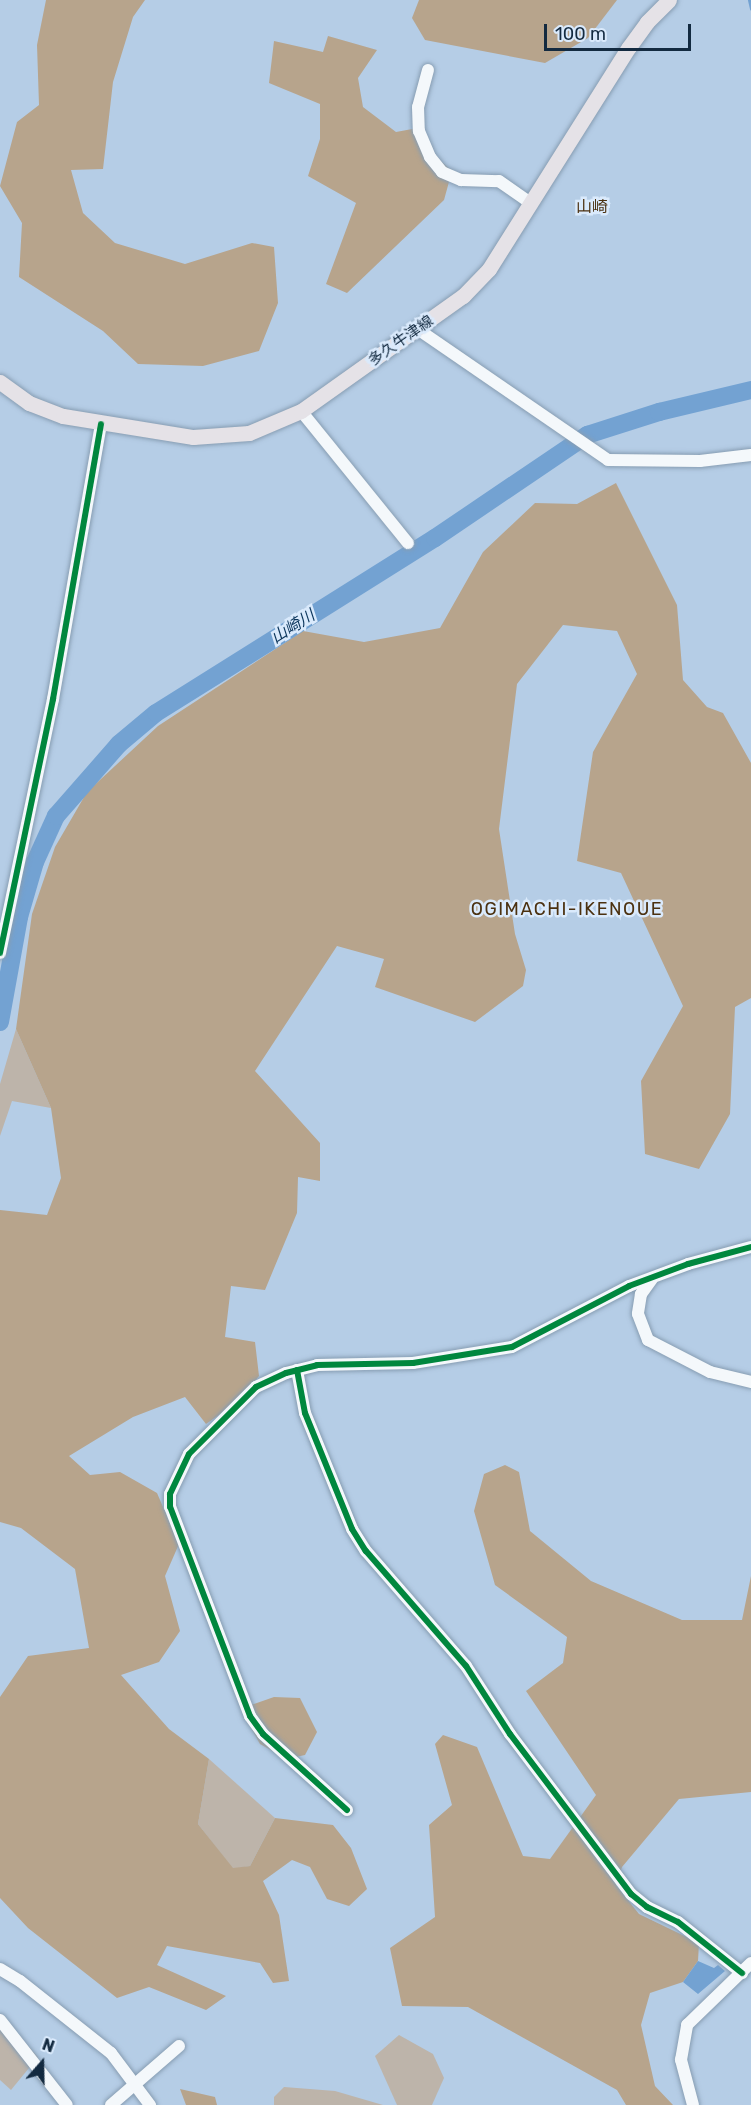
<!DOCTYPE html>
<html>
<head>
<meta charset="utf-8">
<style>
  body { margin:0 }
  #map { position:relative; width:751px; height:2105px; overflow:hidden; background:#b5cde6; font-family:Rubik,"Noto Sans JP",sans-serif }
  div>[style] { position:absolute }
  .green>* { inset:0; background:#bdb4aa }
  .forest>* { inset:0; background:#b7a48c }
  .water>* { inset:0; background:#73a2d2 }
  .stream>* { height:3px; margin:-1.5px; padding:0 1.5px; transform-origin:1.5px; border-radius:1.5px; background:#73a2d2 }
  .river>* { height:18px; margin:-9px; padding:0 9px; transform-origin:9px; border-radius:9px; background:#73a2d2 }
  .roads { filter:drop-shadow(0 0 2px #879db2) drop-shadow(0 0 2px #879db2) }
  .minor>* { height:12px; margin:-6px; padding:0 6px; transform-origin:6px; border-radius:6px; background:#f4f8fb }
  .major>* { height:15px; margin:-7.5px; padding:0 7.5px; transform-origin:7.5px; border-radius:7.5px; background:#e5e2e7 }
  .cycleway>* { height:6px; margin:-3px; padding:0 3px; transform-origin:3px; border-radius:3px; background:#00873e }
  span { translate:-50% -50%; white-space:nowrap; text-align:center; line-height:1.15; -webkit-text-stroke:5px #daeafc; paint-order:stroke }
  .street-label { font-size:15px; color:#132a40 }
  .neighbourhood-label { font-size:16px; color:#4b3110 }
  .water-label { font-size:16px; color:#0b355b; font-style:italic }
  .quarter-label { font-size:18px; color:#4b3110; letter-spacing:1.5px }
  .north { position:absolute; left:12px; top:2033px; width:60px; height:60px; -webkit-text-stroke:4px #daeafc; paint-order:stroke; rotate:20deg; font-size:16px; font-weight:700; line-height:24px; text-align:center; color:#132a40 }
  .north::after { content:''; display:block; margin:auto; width:21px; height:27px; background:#132a40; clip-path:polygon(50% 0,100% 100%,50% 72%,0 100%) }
  .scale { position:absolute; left:544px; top:24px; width:147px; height:27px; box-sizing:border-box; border:3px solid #132a40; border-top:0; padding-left:8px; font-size:18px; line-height:21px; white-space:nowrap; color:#132a40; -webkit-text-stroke:4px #daeafc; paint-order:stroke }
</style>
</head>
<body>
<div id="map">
  <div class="green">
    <div style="clip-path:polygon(16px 1029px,51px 1108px,12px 1101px,0 1136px,0 1084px)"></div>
    <div style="clip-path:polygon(209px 1759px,275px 1818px,250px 1866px,233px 1869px,198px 1824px)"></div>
    <div style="clip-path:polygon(0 2015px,38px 2057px,11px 2090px,0 2080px)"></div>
    <div style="clip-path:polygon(399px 2035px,433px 2054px,444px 2078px,432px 2105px,397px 2105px,375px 2056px)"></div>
    <div style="clip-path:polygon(284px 2087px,335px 2091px,383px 2105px,274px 2105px,274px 2097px)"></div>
  </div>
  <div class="forest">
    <div style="clip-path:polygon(46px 0,145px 0,133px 17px,113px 82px,103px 169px,71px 170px,83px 213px,115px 243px,185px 264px,252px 243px,274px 247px,278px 303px,259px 351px,203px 366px,138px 364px,103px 331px,19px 277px,22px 223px,0 186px,17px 122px,39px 105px,37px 45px)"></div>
    <div style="clip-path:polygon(419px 0,617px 0,588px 38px,545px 63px,425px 40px,412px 18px)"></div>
    <div style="clip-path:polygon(328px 36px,377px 50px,358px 78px,363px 107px,396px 132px,423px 127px,434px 155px,452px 171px,444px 200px,347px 293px,326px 284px,356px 203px,308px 176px,320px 139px,320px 104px,269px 83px,274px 41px,323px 52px)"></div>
    <div style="clip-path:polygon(616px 483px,677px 605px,683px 680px,707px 707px,723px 713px,751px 763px,751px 998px,735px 1007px,730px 1114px,699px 1169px,645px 1154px,641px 1081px,683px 1006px,621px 873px,577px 861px,593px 752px,637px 674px,617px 631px,563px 625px,517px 684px,499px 829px,515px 934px,526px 970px,523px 986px,475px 1022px,375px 987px,384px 959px,337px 946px,255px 1071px,320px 1143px,320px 1181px,298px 1177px,297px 1213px,265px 1290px,231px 1286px,225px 1337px,255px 1342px,259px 1376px,239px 1401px,206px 1424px,185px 1397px,133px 1417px,69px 1456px,90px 1475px,120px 1472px,157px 1493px,179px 1544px,165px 1576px,180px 1631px,159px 1662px,121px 1675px,169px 1729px,209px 1759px,198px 1824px,233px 1868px,250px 1866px,275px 1818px,333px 1825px,351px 1848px,367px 1889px,349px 1906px,327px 1899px,310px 1867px,292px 1860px,263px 1881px,279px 1915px,289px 1981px,273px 1983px,260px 1963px,167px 1946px,157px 1965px,226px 1996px,206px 2010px,149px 1987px,117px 1998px,28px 1928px,0 1898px,0 1697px,28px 1656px,89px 1648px,75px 1569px,21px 1528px,0 1522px,0 1210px,47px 1215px,61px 1178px,51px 1108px,16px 1029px,32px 914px,55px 847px,87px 792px,158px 726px,303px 631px,364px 642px,440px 628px,483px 552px,535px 503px,577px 504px)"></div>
    <div style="clip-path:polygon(505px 1465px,519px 1472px,530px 1531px,591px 1581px,682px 1620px,742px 1620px,751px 1576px,751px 1792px,679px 1799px,622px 1867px,616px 1885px,639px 1914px,699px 1943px,698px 1961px,683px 1982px,650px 1993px,641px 2025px,655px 2086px,673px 2105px,626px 2105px,617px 2090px,468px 2007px,402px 2006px,390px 1948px,435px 1917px,429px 1825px,452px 1805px,435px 1744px,443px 1735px,477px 1747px,523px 1856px,550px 1859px,596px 1795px,526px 1691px,563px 1663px,567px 1637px,495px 1585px,474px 1511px,484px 1474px)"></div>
    <div style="clip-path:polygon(274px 1697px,300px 1698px,317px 1732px,305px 1755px,287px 1759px,260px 1744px,245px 1717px,251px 1705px)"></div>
    <div style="clip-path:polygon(180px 2089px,215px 2097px,217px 2105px,186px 2105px)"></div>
  </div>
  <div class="water">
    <div style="clip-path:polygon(698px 1961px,714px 1968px,718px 1965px,725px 1971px,698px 1994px,683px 1982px)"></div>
  </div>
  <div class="stream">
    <div style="left:749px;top:0;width:9px;rotate:77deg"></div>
  </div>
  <div class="river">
    <div style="left:0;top:1022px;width:107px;rotate:-79.7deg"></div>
    <div style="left:19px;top:917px;width:57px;rotate:-73.8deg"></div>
    <div style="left:35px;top:862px;width:51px;rotate:-65.5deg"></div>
    <div style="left:56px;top:816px;width:96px;rotate:-48.8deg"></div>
    <div style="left:119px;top:744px;width:48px;rotate:-40deg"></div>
    <div style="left:156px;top:713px;width:329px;rotate:-32.1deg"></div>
    <div style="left:435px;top:538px;width:184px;rotate:-34.1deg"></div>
    <div style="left:587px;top:435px;width:76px;rotate:-17.7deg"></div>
    <div style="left:659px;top:412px;width:95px;rotate:-13.4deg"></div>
  </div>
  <div class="roads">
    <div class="minor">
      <div style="left:428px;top:70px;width:38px;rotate:105deg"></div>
      <div style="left:418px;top:107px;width:24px;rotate:88deg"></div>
      <div style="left:419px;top:131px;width:28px;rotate:67deg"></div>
      <div style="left:430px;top:157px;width:19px;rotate:51deg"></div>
      <div style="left:442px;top:172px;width:21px;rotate:23deg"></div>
      <div style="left:461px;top:180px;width:38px;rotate:2deg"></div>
      <div style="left:499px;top:181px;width:40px;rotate:34.9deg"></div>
      <div style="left:419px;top:330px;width:229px;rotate:34.5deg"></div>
      <div style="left:608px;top:460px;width:92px;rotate:0.6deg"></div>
      <div style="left:700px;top:461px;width:51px;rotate:-6.7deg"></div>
      <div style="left:301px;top:411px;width:170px;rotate:51deg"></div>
      <div style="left:0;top:953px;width:259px;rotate:-78.2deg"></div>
      <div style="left:53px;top:699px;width:279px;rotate:-80.1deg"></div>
      <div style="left:652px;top:1279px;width:19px;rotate:126deg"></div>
      <div style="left:641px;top:1294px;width:20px;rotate:99deg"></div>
      <div style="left:638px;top:1314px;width:28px;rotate:69deg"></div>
      <div style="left:648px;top:1340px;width:70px;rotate:27.3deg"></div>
      <div style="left:710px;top:1372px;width:42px;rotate:13.7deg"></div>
      <div style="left:297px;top:1370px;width:44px;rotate:79.5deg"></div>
      <div style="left:305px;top:1413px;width:125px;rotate:67.9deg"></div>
      <div style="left:352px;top:1529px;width:26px;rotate:58deg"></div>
      <div style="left:366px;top:1551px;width:152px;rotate:49deg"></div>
      <div style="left:466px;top:1666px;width:81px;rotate:57.1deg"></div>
      <div style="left:510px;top:1734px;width:201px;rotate:52.9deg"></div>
      <div style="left:631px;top:1894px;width:21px;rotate:39deg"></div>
      <div style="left:647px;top:1907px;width:34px;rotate:26deg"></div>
      <div style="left:678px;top:1922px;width:82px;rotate:38.6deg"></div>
      <div style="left:347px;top:1810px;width:113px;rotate:-137.9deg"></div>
      <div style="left:263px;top:1734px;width:22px;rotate:-126deg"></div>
      <div style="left:250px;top:1716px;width:224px;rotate:-110.9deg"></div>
      <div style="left:170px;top:1507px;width:13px;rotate:-90deg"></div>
      <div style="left:170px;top:1494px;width:44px;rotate:-64.6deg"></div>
      <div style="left:189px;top:1454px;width:95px;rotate:-45deg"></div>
      <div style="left:256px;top:1387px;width:33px;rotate:-25deg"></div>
      <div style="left:286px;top:1373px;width:32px;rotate:-14deg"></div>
      <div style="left:317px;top:1365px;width:96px;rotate:-1.2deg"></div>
      <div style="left:413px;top:1363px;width:100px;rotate:-9.2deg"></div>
      <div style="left:512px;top:1347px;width:132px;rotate:-27.5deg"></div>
      <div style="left:629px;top:1286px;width:63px;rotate:-20.4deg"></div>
      <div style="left:688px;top:1264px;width:65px;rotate:-15.1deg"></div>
      <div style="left:0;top:1969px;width:23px;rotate:31deg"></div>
      <div style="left:20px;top:1981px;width:116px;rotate:38.4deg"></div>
      <div style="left:111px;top:2053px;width:65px;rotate:53.1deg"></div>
      <div style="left:0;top:2020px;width:108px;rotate:51.8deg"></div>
      <div style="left:111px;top:2105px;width:90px;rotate:-40.9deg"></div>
      <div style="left:693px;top:2105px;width:47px;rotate:-104.9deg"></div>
      <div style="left:681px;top:2060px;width:36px;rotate:-80deg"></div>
      <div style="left:687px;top:2025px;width:89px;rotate:-44.1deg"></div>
    </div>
    <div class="major">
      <div style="left:0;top:382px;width:36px;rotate:36deg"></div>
      <div style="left:29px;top:403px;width:36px;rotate:21deg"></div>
      <div style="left:63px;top:416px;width:132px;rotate:9.2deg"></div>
      <div style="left:193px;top:437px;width:56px;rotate:-4.1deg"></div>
      <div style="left:249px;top:433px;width:56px;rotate:-22.9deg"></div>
      <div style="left:301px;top:411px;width:199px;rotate:-35.4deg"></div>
      <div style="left:463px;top:296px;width:37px;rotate:-46deg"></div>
      <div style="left:489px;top:269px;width:262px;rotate:-57.8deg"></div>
      <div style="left:629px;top:47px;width:31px;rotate:-54deg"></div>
      <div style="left:647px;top:22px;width:31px;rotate:-45deg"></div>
    </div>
  </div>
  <div class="cycleway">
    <div style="left:0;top:953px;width:259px;rotate:-78.2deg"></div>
    <div style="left:53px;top:699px;width:279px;rotate:-80.1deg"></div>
    <div style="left:297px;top:1370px;width:44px;rotate:79.5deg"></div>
    <div style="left:305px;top:1413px;width:125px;rotate:67.9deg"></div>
    <div style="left:352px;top:1529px;width:26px;rotate:58deg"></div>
    <div style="left:366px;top:1551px;width:152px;rotate:49deg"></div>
    <div style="left:466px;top:1666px;width:81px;rotate:57.1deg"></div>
    <div style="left:510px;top:1734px;width:201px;rotate:52.9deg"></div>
    <div style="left:631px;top:1894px;width:21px;rotate:39deg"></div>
    <div style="left:647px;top:1907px;width:34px;rotate:26deg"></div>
    <div style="left:678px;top:1922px;width:82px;rotate:38.6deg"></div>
    <div style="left:347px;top:1810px;width:113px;rotate:-137.9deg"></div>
    <div style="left:263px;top:1734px;width:22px;rotate:-126deg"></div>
    <div style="left:250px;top:1716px;width:224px;rotate:-110.9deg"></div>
    <div style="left:170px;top:1507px;width:13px;rotate:-90deg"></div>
    <div style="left:170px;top:1494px;width:44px;rotate:-64.6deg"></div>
    <div style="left:189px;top:1454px;width:95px;rotate:-45deg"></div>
    <div style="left:256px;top:1387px;width:33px;rotate:-25deg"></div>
    <div style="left:286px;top:1373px;width:32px;rotate:-14deg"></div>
    <div style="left:317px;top:1365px;width:96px;rotate:-1.2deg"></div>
    <div style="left:413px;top:1363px;width:100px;rotate:-9.2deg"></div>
    <div style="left:512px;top:1347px;width:132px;rotate:-27.5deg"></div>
    <div style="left:629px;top:1286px;width:63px;rotate:-20.4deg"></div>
    <div style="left:688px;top:1264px;width:65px;rotate:-15.1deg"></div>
  </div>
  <div class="street-label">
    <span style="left:401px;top:341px;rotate:-35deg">多久牛津線</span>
  </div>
  <div class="neighbourhood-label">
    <span style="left:592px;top:207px">山崎</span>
  </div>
  <div class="water-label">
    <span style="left:293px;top:627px;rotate:-32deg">山崎川</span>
  </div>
  <div class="quarter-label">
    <span style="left:567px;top:909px">OGIMACHI-IKENOUE</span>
  </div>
  <div class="north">N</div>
  <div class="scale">100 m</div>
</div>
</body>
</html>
